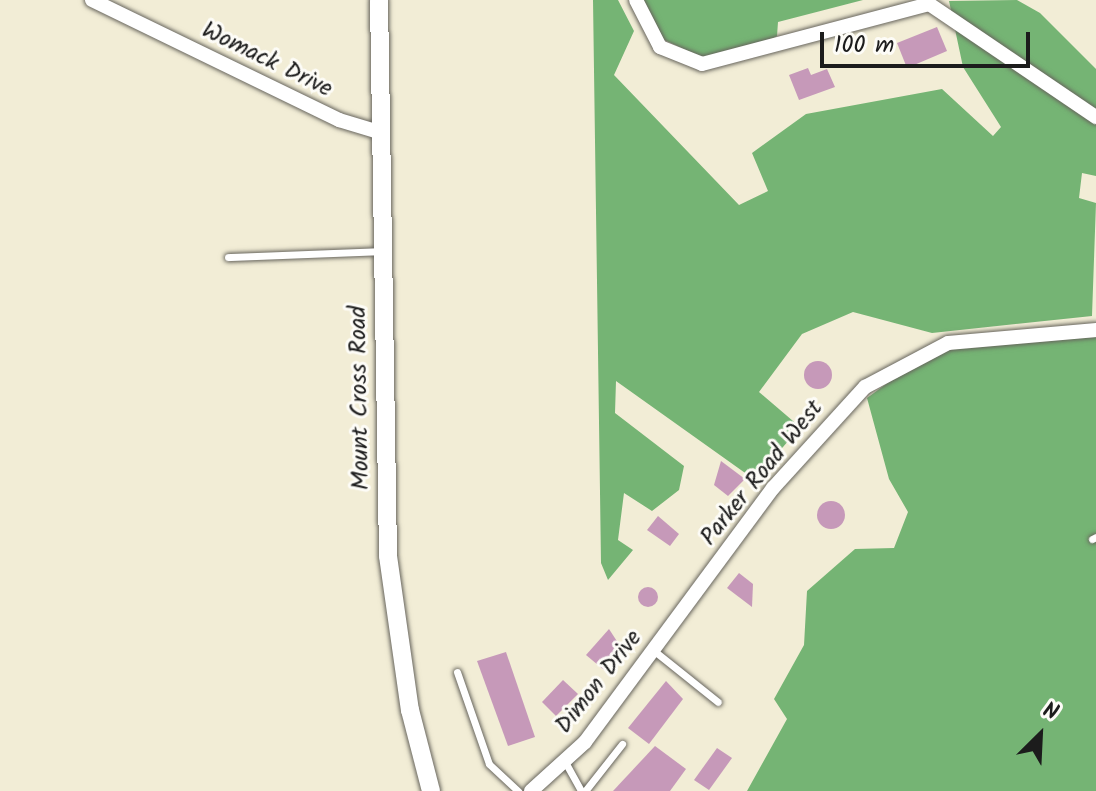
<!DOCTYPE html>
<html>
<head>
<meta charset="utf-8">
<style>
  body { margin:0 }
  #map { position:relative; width:1096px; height:791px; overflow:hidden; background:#f2edd6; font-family:Kalam,sans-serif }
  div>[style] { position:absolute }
  .forest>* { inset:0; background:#75b474 }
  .building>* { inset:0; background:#c699b9 }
  .round { border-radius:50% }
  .roads { filter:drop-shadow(0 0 2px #67655d) drop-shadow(0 0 2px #67655d) }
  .lane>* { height:7px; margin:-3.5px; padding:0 3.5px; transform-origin:3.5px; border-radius:3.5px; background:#fff }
  .street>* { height:14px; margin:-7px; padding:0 7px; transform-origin:7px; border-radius:7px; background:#fff }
  .secondary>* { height:18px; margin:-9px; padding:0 9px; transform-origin:9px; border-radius:9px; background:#fff }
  span { translate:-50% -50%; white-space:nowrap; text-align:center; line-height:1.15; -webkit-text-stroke:6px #fdfcf7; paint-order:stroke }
  .street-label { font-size:24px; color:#1c1c1c }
  .north { position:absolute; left:1000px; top:695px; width:80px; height:80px; -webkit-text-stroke:6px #fdfcf7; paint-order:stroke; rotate:24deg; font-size:22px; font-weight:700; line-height:32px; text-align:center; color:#1c1c1c }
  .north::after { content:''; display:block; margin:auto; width:28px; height:36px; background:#1c1c1c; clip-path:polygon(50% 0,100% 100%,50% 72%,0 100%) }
  .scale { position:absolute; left:820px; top:32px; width:210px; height:36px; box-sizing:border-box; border:4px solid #1c1c1c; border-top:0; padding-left:10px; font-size:24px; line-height:28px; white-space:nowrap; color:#1c1c1c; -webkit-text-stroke:6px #fdfcf7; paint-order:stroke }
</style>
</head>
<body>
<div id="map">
  <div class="forest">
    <div style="clip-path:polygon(593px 0,618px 0,634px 31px,614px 75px,739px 205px,768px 191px,752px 153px,806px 114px,942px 89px,993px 136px,1001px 127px,963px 67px,949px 1px,1017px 0,1040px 13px,1096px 69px,1096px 176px,1082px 173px,1079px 198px,1096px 203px,1092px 316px,932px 333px,853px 312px,802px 334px,759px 392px,800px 427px,755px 480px,616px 381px,615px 413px,684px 466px,679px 490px,652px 511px,624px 493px,618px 540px,633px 550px,608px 580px,601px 563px)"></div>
    <div style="clip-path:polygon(640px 0,863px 0,778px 22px,777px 36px,760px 47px,707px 60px,654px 35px)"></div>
    <div style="clip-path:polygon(1096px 337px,1096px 791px,747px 791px,787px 719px,774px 699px,804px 645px,807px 591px,855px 549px,894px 548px,908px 512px,889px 479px,867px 398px,915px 363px,955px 348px)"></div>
  </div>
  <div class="building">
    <div style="clip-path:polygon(937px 27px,947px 51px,907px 68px,897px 43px)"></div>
    <div style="clip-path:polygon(808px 68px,811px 75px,827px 69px,835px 87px,799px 100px,789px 75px)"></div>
    <div class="round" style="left:804px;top:361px;width:28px;height:28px"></div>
    <div style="clip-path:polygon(721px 461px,745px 479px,728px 496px,714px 485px)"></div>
    <div class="round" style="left:817px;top:501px;width:28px;height:28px"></div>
    <div style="clip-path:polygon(658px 516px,679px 534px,670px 546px,647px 530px)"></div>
    <div style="clip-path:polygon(739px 573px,753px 584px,752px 607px,727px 588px)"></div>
    <div class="round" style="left:638px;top:587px;width:20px;height:20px"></div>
    <div style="clip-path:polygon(609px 629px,622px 649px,604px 670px,586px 655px)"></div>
    <div style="clip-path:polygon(506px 652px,535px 737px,508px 746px,477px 661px)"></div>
    <div style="clip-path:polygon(563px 680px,578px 694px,556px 716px,542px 702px)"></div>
    <div style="clip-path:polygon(666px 681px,683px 699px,649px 744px,628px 728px)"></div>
    <div style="clip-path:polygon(655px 746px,686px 769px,670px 791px,613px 791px)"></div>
    <div style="clip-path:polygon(717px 748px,732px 758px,709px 790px,694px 780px)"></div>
  </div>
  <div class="roads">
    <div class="lane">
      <div style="left:228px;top:257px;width:153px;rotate:-2.2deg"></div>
      <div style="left:1092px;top:539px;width:4px;rotate:-27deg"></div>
      <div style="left:653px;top:650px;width:83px;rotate:38.7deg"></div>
      <div style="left:457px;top:672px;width:97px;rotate:70.8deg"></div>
      <div style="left:489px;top:764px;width:40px;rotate:43deg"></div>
      <div style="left:564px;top:760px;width:35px;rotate:61deg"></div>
      <div style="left:585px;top:791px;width:60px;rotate:-51.8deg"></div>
    </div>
    <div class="street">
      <div style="left:92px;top:0;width:275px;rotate:25.9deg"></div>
      <div style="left:339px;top:120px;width:45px;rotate:16.8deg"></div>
      <div style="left:636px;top:0;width:53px;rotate:62.9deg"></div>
      <div style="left:660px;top:47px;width:45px;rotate:22deg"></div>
      <div style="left:702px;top:64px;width:235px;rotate:-14.8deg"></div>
      <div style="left:929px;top:4px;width:202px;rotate:34.1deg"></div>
      <div style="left:531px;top:791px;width:73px;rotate:-42.2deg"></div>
      <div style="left:585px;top:742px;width:316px;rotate:-53.5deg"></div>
      <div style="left:773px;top:488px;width:137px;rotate:-47.7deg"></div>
      <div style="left:865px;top:387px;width:94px;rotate:-27.9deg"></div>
      <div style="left:948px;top:343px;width:149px;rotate:-5deg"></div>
    </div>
    <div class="secondary">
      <div style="left:379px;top:0;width:556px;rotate:89.07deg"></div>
      <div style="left:388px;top:556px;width:156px;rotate:81.9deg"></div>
      <div style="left:410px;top:710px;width:84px;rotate:75.5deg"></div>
    </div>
  </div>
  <div class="street-label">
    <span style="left:267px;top:60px;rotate:26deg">Womack Drive</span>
    <span style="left:360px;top:398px;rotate:-91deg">Mount Cross Road</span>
    <span style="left:762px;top:473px;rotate:-51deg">Parker Road West</span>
    <span style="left:599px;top:682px;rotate:-52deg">Dimon Drive</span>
  </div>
  <div class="north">N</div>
  <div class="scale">100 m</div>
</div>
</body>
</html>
